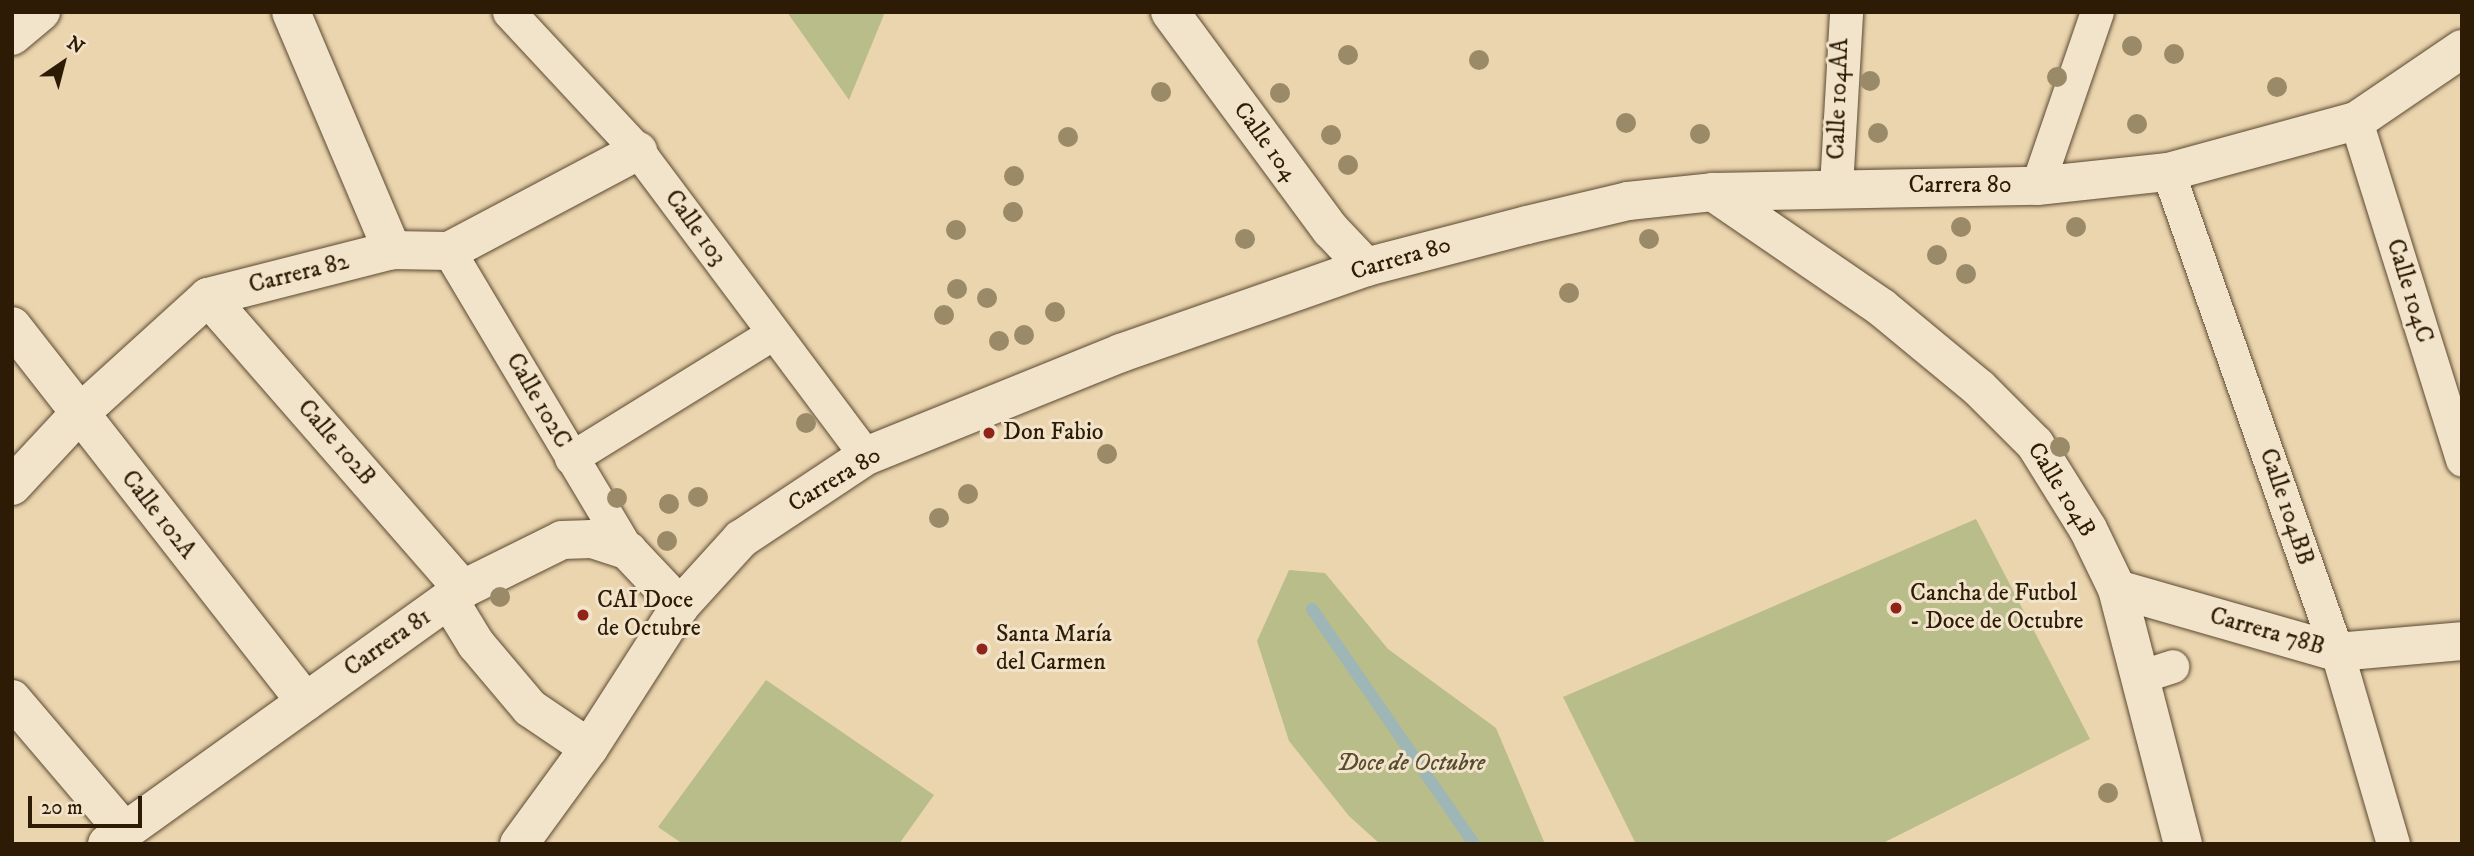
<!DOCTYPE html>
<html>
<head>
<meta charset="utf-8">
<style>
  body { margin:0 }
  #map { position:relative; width:2474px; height:856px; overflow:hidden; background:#ebd5af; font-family:"IM FELL DW Pica",serif }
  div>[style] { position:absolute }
  .green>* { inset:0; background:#b8bd8a }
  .stream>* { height:12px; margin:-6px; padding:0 6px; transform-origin:6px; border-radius:6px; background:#9eb6b6 }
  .roads { filter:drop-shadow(0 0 2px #5c4a30) drop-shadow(0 0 2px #5c4a30) }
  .pedestrian>* { height:33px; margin:-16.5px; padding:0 16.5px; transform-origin:16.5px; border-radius:16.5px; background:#f2e4cb }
  .minor>* { height:38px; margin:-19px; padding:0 19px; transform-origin:19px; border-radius:19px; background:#f2e4cb }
  .tertiary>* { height:38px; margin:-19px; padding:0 19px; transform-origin:19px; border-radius:19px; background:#f2e4cb }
  .trees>* { width:20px; height:20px; margin:-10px; border-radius:50%; background:#9a8a68 }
  .dots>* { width:19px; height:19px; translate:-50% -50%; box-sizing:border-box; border:4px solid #f2e4cb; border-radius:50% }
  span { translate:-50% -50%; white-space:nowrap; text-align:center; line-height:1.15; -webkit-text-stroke:6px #f2e4cb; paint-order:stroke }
  .street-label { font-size:24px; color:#2d1b06 }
  .poi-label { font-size:24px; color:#2d1b06 }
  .left { translate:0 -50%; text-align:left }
  .park-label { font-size:24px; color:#574c2e; font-style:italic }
  .frame { position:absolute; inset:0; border:14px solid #2d1b06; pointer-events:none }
  .north { position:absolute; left:28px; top:28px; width:70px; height:70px; -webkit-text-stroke:5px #f2e4cb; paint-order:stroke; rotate:35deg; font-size:19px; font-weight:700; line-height:28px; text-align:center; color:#2d1b06 }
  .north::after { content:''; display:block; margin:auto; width:24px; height:32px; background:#2d1b06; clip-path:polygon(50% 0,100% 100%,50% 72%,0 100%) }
  .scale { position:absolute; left:28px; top:796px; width:114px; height:32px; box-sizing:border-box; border:4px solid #2d1b06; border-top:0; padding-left:9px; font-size:21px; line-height:24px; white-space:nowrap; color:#2d1b06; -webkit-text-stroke:5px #f2e4cb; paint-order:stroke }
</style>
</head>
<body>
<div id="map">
  <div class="green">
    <div style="clip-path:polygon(787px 12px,885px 12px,849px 100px)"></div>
    <div style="clip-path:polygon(1976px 519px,2090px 739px,1881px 844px,1636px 844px,1563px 697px)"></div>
    <div style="clip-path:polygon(1289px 570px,1325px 573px,1388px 649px,1496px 728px,1545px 844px,1380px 844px,1349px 816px,1289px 741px,1257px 641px)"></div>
    <div style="clip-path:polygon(766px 680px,934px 795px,899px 844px,683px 844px,658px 827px)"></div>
  </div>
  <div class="stream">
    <div style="left:1312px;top:609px;width:285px;rotate:55.4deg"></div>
  </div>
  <div class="roads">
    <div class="pedestrian">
      <div style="left:509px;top:12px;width:190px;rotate:47.1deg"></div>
      <div style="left:638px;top:151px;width:381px;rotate:53.2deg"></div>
      <div style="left:2356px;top:121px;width:355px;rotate:72.6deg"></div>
      <div style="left:2168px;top:172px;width:509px;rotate:70.6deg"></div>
      <div style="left:2337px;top:652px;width:200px;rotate:73.7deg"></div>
      <div style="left:2037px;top:186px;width:184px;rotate:-71deg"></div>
      <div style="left:1836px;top:187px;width:175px;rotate:-86.7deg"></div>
      <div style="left:449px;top:251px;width:349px;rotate:59.2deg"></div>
      <div style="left:571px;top:458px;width:236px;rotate:-31.7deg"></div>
      <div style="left:2139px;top:677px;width:35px;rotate:-18deg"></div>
    </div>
    <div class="minor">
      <div style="left:291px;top:12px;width:259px;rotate:67deg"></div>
      <div style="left:1170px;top:12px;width:271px;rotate:53.6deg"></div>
      <div style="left:1331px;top:230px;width:51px;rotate:46.6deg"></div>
      <div style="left:1713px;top:192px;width:204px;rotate:34.4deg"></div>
      <div style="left:1881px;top:307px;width:127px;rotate:39.6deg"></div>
      <div style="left:1979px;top:388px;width:79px;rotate:45deg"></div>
      <div style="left:2035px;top:444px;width:100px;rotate:58.1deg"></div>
      <div style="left:2088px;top:529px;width:67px;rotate:64.2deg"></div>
      <div style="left:2117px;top:589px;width:263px;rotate:75.5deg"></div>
      <div style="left:208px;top:297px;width:388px;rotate:48.9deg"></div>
      <div style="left:12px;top:326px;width:477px;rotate:52deg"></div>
      <div style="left:12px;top:486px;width:98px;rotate:-47.1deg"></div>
      <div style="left:79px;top:414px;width:174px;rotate:-42.2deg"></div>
      <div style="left:208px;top:297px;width:190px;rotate:-14.3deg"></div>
      <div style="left:392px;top:250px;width:57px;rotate:1deg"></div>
      <div style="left:449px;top:251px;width:214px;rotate:-27.9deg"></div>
      <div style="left:2117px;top:589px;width:229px;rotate:16deg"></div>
      <div style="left:2337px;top:652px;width:125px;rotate:-5deg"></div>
      <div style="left:449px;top:600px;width:52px;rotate:58.5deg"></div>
      <div style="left:476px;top:644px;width:84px;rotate:49.8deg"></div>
      <div style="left:530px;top:708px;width:71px;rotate:34.1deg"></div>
      <div style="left:12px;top:699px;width:175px;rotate:49.6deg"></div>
      <div style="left:107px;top:844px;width:438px;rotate:-35.6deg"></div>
      <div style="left:463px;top:589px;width:110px;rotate:-26.3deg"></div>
      <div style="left:562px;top:540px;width:30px;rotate:-2deg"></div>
      <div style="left:592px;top:539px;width:38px;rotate:18deg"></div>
      <div style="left:628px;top:551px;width:76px;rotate:46.6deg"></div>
    </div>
    <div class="tertiary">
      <div style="left:12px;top:36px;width:38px;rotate:-40deg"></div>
      <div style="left:519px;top:844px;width:119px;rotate:-53.9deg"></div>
      <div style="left:589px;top:748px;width:169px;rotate:-57.3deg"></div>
      <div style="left:680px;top:606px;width:91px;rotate:-47.7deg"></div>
      <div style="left:741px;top:539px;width:150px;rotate:-33.6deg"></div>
      <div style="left:866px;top:456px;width:275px;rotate:-22deg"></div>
      <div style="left:1121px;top:353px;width:260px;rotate:-19.3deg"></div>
      <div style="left:1366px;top:267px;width:166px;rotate:-14.6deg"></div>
      <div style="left:1527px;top:225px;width:104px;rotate:-13.4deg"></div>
      <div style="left:1628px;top:201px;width:85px;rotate:-6deg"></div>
      <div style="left:1713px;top:192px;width:324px;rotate:-1.1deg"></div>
      <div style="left:2037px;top:186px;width:132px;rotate:-6.1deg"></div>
      <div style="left:2168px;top:172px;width:195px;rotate:-15.2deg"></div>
      <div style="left:2356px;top:121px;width:128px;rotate:-34.2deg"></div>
    </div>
  </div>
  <div class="trees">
    <div style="left:2132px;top:46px"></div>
    <div style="left:2174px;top:54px"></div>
    <div style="left:1348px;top:55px"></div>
    <div style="left:1479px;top:60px"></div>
    <div style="left:2057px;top:77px"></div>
    <div style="left:1870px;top:81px"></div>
    <div style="left:2277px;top:87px"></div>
    <div style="left:1161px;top:92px"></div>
    <div style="left:1280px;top:93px"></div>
    <div style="left:1626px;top:123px"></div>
    <div style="left:2137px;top:124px"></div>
    <div style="left:1878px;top:133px"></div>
    <div style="left:1700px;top:134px"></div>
    <div style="left:1331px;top:135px"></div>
    <div style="left:1068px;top:137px"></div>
    <div style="left:1348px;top:165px"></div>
    <div style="left:1014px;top:176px"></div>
    <div style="left:1013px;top:212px"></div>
    <div style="left:1961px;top:227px"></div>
    <div style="left:2076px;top:227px"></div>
    <div style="left:956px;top:230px"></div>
    <div style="left:1245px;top:239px"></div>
    <div style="left:1649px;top:239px"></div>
    <div style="left:1937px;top:255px"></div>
    <div style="left:1966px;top:274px"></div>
    <div style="left:957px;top:289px"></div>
    <div style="left:1569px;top:293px"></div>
    <div style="left:987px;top:298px"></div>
    <div style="left:1055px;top:312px"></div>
    <div style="left:944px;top:315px"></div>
    <div style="left:1024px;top:335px"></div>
    <div style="left:999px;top:341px"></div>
    <div style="left:806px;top:423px"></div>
    <div style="left:2060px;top:447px"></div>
    <div style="left:1107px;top:454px"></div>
    <div style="left:968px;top:494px"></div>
    <div style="left:698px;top:497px"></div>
    <div style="left:617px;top:498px"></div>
    <div style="left:669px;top:504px"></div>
    <div style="left:939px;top:518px"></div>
    <div style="left:667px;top:541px"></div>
    <div style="left:500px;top:597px"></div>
    <div style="left:2108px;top:793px"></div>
  </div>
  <div class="dots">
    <div style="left:989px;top:433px;background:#8f2418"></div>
    <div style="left:1896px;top:608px;background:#8f2418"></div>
    <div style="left:583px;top:615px;background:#8f2418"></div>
    <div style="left:982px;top:649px;background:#8f2418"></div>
  </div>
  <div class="street-label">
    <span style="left:1839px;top:99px;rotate:-88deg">Calle 104AA</span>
    <span style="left:1265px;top:142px;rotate:54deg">Calle 104</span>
    <span style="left:1960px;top:186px">Carrera 80</span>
    <span style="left:695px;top:228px;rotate:54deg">Calle 103</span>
    <span style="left:1401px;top:259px;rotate:-16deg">Carrera 80</span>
    <span style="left:299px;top:274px;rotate:-14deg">Carrera 82</span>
    <span style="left:2409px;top:291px;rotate:73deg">Calle 104C</span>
    <span style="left:538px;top:401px;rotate:60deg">Calle 102C</span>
    <span style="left:336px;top:443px;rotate:49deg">Calle 102B</span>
    <span style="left:835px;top:480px;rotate:-31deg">Carrera 80</span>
    <span style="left:2061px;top:490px;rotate:58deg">Calle 104B</span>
    <span style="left:2286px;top:507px;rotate:71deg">Calle 104BB</span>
    <span style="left:158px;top:515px;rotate:52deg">Calle 102A</span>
    <span style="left:2267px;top:632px;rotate:16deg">Carrera 78B</span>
    <span style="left:388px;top:643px;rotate:-35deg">Carrera 81</span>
  </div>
  <div class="poi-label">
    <span class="left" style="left:1003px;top:433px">Don Fabio</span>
    <span class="left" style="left:1910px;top:608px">Cancha de Futbol<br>- Doce de Octubre</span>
    <span class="left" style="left:597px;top:615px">CAI Doce<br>de Octubre</span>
    <span class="left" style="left:996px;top:649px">Santa María<br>del Carmen</span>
  </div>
  <div class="park-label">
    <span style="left:1411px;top:764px">Doce de Octubre</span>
  </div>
  <div class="frame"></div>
  <div class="north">N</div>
  <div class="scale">20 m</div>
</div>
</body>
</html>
